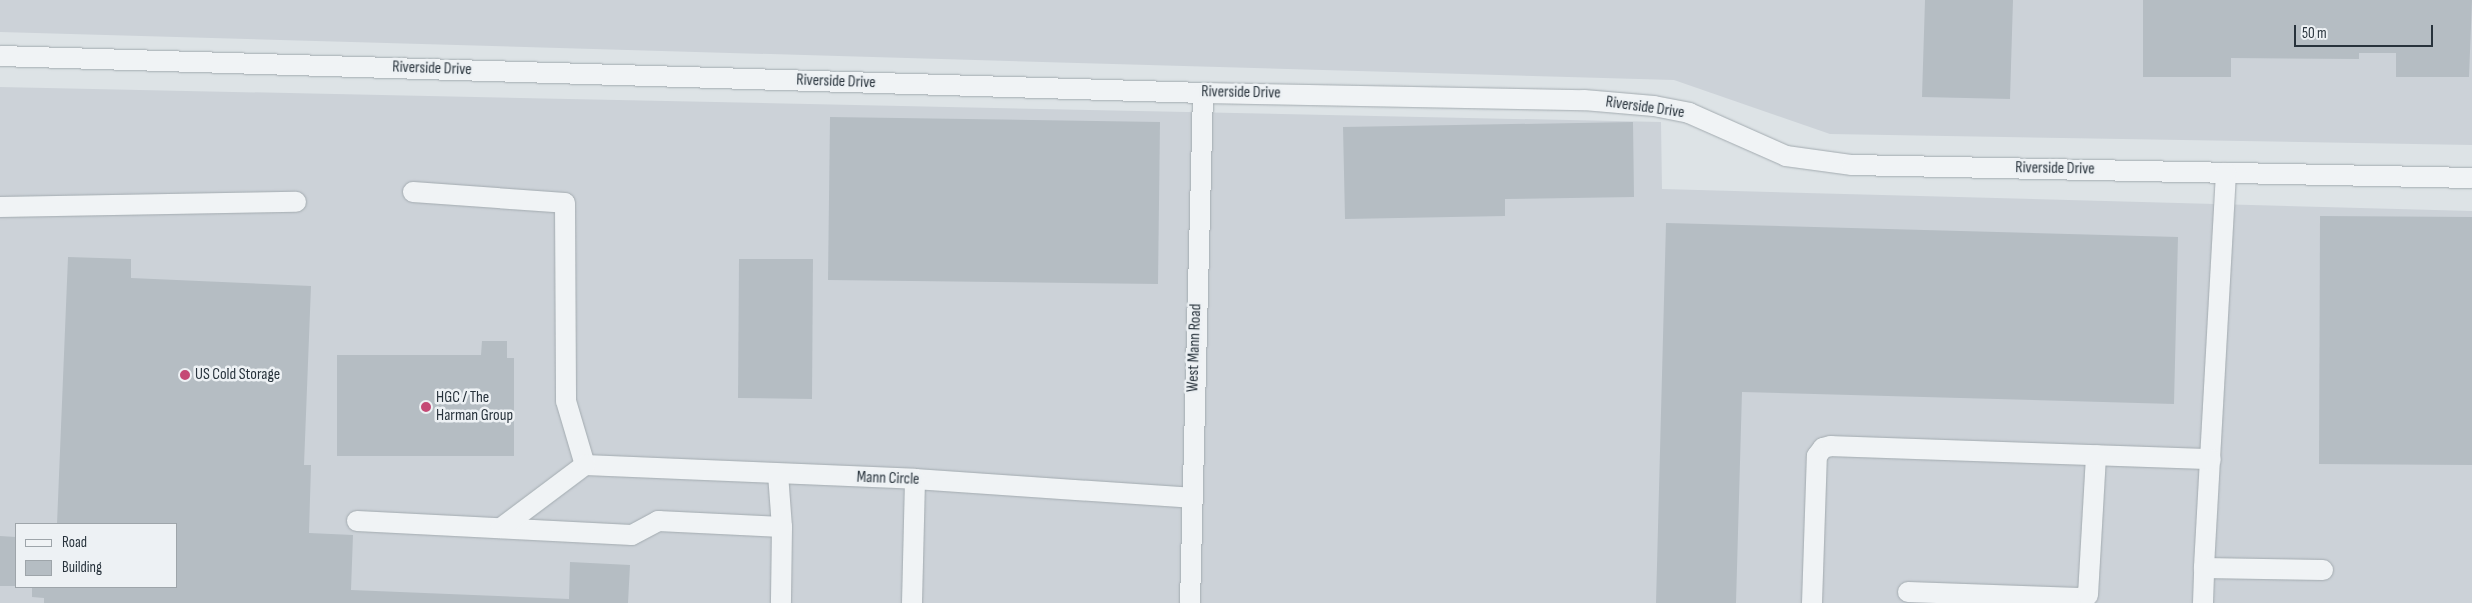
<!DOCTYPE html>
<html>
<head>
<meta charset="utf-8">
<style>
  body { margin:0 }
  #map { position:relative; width:2472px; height:603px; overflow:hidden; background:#dde3e6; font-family:"Sofia Sans Condensed",sans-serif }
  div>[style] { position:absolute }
  .built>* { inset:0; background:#ccd2d8 }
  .building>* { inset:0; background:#b5bdc3 }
  .roads { filter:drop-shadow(0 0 1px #a3abb0) drop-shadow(0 0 1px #a3abb0) }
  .minor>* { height:20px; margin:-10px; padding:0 10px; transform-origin:10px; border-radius:10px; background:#f0f3f5 }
  .dots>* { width:14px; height:14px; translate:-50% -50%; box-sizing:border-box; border:2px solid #edf1f4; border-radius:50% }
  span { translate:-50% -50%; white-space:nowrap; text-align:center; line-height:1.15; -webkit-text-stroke:5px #edf1f4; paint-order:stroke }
  .street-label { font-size:16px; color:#28333c }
  .poi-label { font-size:16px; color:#28333c }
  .left { translate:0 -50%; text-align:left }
  .legend { position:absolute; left:15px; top:523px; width:162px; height:65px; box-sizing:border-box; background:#edf1f4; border:1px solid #9ea5aa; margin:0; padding:6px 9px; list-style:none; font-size:15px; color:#28333c }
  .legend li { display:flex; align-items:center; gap:10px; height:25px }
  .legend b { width:25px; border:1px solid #9ea5aa }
  .scale { position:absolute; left:2294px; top:25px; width:139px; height:22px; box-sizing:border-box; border:2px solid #28333c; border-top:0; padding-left:6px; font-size:15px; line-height:18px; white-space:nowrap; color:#28333c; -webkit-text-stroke:4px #edf1f4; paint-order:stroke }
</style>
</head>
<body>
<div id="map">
  <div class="built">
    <div style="clip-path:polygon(0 0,2472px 0,2472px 145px,1830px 134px,1674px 80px,0 32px)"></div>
    <div style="clip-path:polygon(evenodd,0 87px,1661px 122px,1662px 189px,2472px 211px,2472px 603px,0 603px,0 87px,16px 524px,176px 524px,176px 587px,16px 587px,16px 524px)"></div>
  </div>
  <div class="building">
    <div style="clip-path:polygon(1925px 0,2013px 0,2010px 99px,1922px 97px)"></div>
    <div style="clip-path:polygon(2143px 0,2472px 0,2469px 77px,2396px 77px,2396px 53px,2359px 53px,2359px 59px,2231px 58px,2231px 77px,2143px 77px)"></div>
    <div style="clip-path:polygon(830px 117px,1160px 122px,1158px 284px,828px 280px)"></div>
    <div style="clip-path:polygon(1633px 122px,1634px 197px,1505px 199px,1505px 216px,1345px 219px,1343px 127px)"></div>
    <div style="clip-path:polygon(2320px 216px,2472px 217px,2472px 465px,2319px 464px)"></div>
    <div style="clip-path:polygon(1666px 223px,2178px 237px,2174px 404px,1742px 392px,1736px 603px,1656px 603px)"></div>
    <div style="clip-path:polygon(68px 257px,131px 259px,131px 278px,311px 286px,304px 465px,311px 465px,309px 533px,353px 535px,351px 590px,569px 599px,570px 562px,630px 565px,628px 603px,44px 603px,44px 598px,32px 597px,32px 587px,176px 587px,176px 524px,57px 524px)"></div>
    <div style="clip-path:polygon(739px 259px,813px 259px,812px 399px,738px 398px)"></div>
    <div style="clip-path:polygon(482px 341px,507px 341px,507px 358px,514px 358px,514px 456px,337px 456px,337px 355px,481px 355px)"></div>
    <div style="clip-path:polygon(0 536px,16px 537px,16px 586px,0 586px)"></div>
  </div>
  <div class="roads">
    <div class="minor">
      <div style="left:0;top:56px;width:1204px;rotate:1.76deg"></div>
      <div style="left:1203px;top:93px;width:381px;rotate:1.1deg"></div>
      <div style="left:1584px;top:100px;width:70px;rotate:4.9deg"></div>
      <div style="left:1654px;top:106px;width:36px;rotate:11deg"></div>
      <div style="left:1689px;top:113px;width:106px;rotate:23.9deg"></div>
      <div style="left:1786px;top:156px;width:67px;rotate:7.8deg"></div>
      <div style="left:1852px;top:165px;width:620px;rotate:1.2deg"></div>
      <div style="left:2226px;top:173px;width:396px;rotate:93.2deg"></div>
      <div style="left:2204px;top:568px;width:119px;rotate:1deg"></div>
      <div style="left:413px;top:192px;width:152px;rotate:4.1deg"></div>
      <div style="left:565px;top:203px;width:198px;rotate:89.7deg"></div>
      <div style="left:566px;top:401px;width:67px;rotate:73.5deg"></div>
      <div style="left:0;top:207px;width:296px;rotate:-1deg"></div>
      <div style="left:585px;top:465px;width:330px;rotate:2.4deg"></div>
      <div style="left:915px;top:479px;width:277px;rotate:3.9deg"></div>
      <div style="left:778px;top:474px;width:53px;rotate:85.7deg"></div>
      <div style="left:782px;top:527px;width:76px;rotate:90.8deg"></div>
      <div style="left:357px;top:521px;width:275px;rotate:2.9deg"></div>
      <div style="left:632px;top:535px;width:30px;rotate:-28deg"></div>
      <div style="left:658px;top:521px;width:124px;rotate:2.8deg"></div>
      <div style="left:501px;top:528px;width:105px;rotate:-36.9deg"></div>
      <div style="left:1908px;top:592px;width:171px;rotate:2deg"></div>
      <div style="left:2079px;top:598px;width:9px;rotate:-18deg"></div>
      <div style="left:2088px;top:595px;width:140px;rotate:-86.7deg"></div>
      <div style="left:912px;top:603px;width:124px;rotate:-88.6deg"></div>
      <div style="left:1190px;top:603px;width:510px;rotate:-88.54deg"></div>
      <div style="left:1812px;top:603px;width:147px;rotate:-88.1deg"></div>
      <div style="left:1817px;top:456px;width:10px;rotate:-53deg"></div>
      <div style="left:1823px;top:448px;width:8px;rotate:-14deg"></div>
      <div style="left:1831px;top:446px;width:380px;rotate:2deg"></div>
      <div style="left:2203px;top:603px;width:35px;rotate:-88deg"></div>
    </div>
  </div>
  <div class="dots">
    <div style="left:185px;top:375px;background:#c54975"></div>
    <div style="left:426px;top:407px;background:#c54975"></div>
  </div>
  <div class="street-label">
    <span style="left:432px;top:69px;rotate:2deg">Riverside Drive</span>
    <span style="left:836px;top:82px;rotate:2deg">Riverside Drive</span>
    <span style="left:1241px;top:93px;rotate:1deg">Riverside Drive</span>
    <span style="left:1645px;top:108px;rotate:8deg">Riverside Drive</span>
    <span style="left:2055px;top:169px;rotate:1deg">Riverside Drive</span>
    <span style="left:1195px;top:348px;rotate:-88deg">West Mann Road</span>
    <span style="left:888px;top:479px;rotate:2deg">Mann Circle</span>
  </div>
  <div class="poi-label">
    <span class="left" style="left:195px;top:375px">US Cold Storage</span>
    <span class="left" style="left:436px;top:407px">HGC / The<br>Harman Group</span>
  </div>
  <ul class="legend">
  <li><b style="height:6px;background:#f0f3f5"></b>Road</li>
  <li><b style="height:14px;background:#b5bdc3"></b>Building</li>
  </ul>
  <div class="scale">50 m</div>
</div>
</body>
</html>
